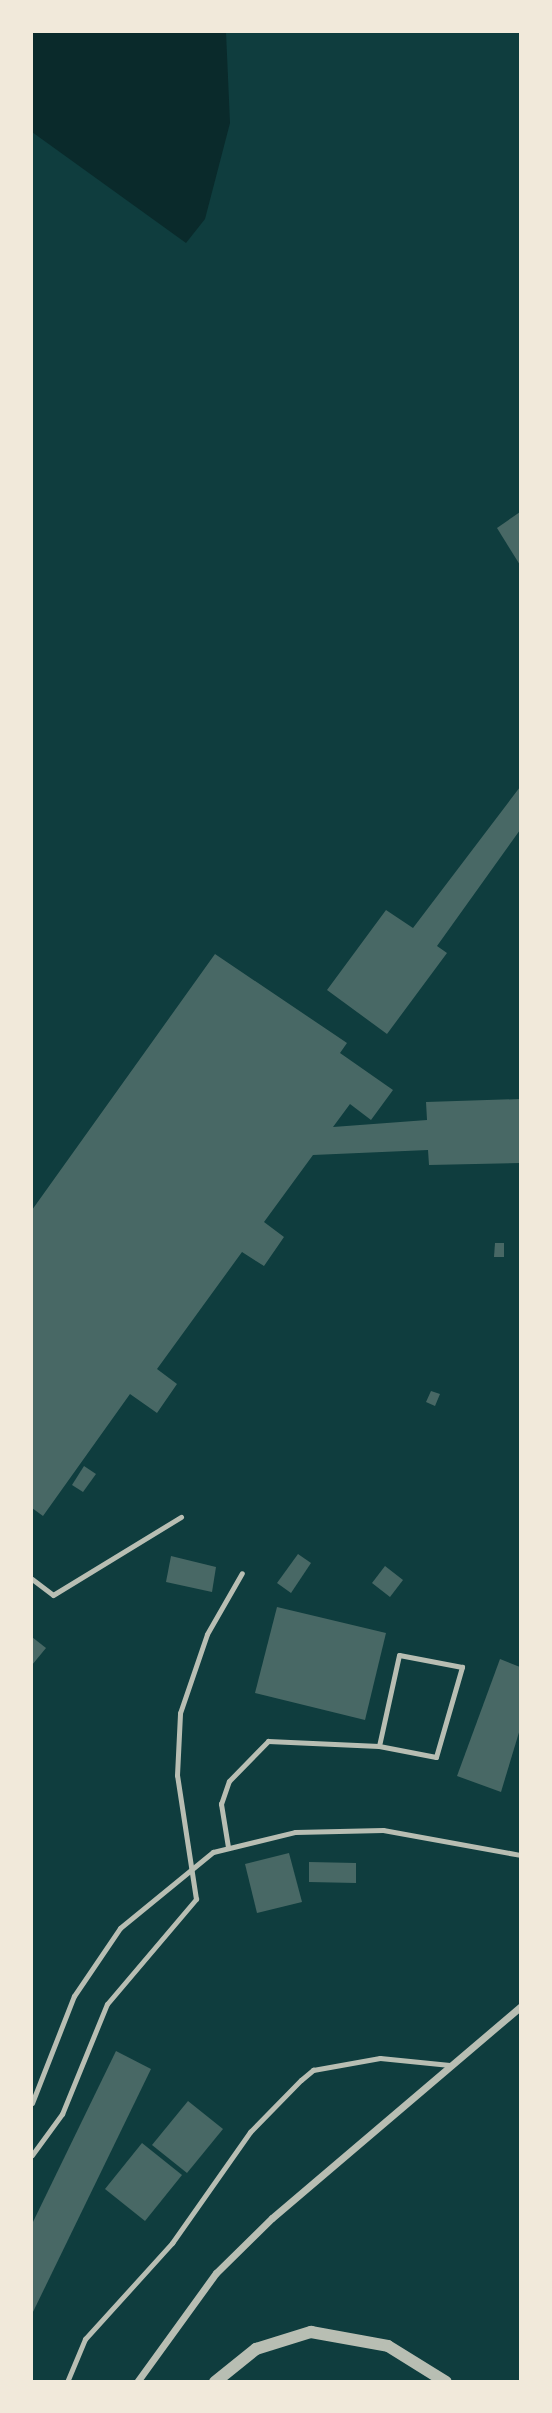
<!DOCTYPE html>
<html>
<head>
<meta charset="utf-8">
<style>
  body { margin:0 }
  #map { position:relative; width:552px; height:2413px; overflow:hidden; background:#0f3d3e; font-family:"IBM Plex Sans",sans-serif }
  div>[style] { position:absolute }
  .water>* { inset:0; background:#0a2a2b }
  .building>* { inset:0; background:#486865 }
  .service>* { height:5px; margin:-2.5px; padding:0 2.5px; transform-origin:2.5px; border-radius:2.5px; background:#b8beb3 }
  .minor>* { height:7px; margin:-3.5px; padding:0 3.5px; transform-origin:3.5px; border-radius:3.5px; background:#b8beb3 }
  .tertiary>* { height:12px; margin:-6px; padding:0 6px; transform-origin:6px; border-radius:6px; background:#b8beb3 }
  span { translate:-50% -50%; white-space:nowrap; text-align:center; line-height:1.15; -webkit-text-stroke:7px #f1e9da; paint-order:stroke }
  .frame { position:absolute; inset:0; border:33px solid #f1e9da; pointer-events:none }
</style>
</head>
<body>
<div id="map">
  <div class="water">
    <div style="clip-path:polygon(32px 32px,226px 32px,230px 123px,205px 219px,186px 243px,32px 132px)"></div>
  </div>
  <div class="building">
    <div style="clip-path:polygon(520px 512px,520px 565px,497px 528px)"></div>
    <div style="clip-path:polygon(520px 787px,520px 830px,437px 946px,447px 953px,387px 1034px,327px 990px,386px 910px,413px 928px)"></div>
    <div style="clip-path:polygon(215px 954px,347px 1043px,340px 1053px,393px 1090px,371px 1120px,350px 1104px,333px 1127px,427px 1120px,426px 1102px,520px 1099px,520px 1163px,429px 1165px,428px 1150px,313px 1155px,264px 1222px,284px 1237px,264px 1266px,242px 1252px,157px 1369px,177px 1384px,157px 1413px,130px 1394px,43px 1516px,32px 1508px,32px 1210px)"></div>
    <div style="clip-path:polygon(495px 1243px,504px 1243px,504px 1257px,494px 1257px)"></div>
    <div style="clip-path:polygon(431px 1391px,440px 1394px,435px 1406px,426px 1402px)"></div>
    <div style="clip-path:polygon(84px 1466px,96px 1474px,83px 1492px,72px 1485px)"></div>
    <div style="clip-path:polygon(298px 1554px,311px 1563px,291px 1593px,277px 1583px)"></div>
    <div style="clip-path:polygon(171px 1556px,216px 1567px,212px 1592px,166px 1582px)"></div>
    <div style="clip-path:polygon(385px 1566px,403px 1580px,390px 1597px,372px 1583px)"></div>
    <div style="clip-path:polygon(277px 1607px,386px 1633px,365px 1720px,255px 1693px)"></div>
    <div style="clip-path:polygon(32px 1637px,46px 1648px,32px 1665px)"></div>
    <div style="clip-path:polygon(500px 1659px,520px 1667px,520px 1729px,501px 1792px,457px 1776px)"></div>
    <div style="clip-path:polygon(289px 1853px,302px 1902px,257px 1913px,245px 1864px)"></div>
    <div style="clip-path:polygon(309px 1862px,356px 1863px,356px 1883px,309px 1882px)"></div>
    <div style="clip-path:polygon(116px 2051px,151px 2069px,32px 2314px,32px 2224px)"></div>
    <div style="clip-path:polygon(188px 2101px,223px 2129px,187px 2173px,152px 2145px)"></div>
    <div style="clip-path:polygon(142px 2143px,182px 2175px,145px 2221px,105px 2189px)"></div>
  </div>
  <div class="service">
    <div style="left:32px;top:1579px;width:26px;rotate:37deg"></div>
    <div style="left:53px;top:1595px;width:150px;rotate:-31.4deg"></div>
    <div style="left:228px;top:1847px;width:44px;rotate:-99.2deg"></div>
    <div style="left:221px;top:1804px;width:24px;rotate:-71deg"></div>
    <div style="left:229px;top:1781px;width:56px;rotate:-45.7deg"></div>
    <div style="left:268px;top:1741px;width:111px;rotate:2.6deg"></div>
    <div style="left:379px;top:1746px;width:58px;rotate:10.9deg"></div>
    <div style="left:436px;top:1757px;width:94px;rotate:-73.9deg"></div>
    <div style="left:462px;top:1667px;width:64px;rotate:-169.2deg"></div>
    <div style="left:399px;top:1655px;width:93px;rotate:102.4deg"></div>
    <div style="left:32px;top:2103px;width:115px;rotate:-68.6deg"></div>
    <div style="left:74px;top:1996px;width:82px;rotate:-55.9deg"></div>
    <div style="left:120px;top:1928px;width:120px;rotate:-39.3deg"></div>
    <div style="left:213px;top:1852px;width:84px;rotate:-13.7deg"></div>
    <div style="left:295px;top:1832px;width:88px;rotate:-1.3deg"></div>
    <div style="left:383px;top:1830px;width:139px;rotate:10.3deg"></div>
    <div style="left:32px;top:2155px;width:51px;rotate:-53.8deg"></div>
    <div style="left:62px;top:2114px;width:119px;rotate:-67.8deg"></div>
    <div style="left:107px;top:2004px;width:138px;rotate:-49.7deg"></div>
    <div style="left:196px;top:1899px;width:125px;rotate:-98.7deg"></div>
    <div style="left:177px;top:1775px;width:62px;rotate:-87.2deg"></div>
    <div style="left:180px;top:1713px;width:83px;rotate:-71.1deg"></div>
    <div style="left:207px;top:1634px;width:70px;rotate:-60.2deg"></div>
    <div style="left:67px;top:2382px;width:47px;rotate:-67.3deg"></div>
    <div style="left:85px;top:2339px;width:130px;rotate:-47.8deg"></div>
    <div style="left:172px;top:2243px;width:136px;rotate:-54.9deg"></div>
    <div style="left:250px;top:2132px;width:73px;rotate:-45.6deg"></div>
    <div style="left:301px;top:2080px;width:16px;rotate:-40deg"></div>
    <div style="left:313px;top:2070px;width:68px;rotate:-10.2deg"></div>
    <div style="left:380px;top:2058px;width:70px;rotate:5.7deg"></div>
  </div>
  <div class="minor">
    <div style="left:137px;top:2382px;width:135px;rotate:-54.1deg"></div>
    <div style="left:216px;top:2273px;width:78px;rotate:-44.5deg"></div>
    <div style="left:272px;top:2218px;width:326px;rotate:-40.4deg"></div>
  </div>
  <div class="tertiary">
    <div style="left:215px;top:2382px;width:53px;rotate:-38.8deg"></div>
    <div style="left:256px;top:2349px;width:58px;rotate:-17.2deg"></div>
    <div style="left:311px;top:2332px;width:78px;rotate:10.3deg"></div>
    <div style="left:388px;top:2346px;width:68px;rotate:31.8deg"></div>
  </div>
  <div class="frame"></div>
</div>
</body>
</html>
